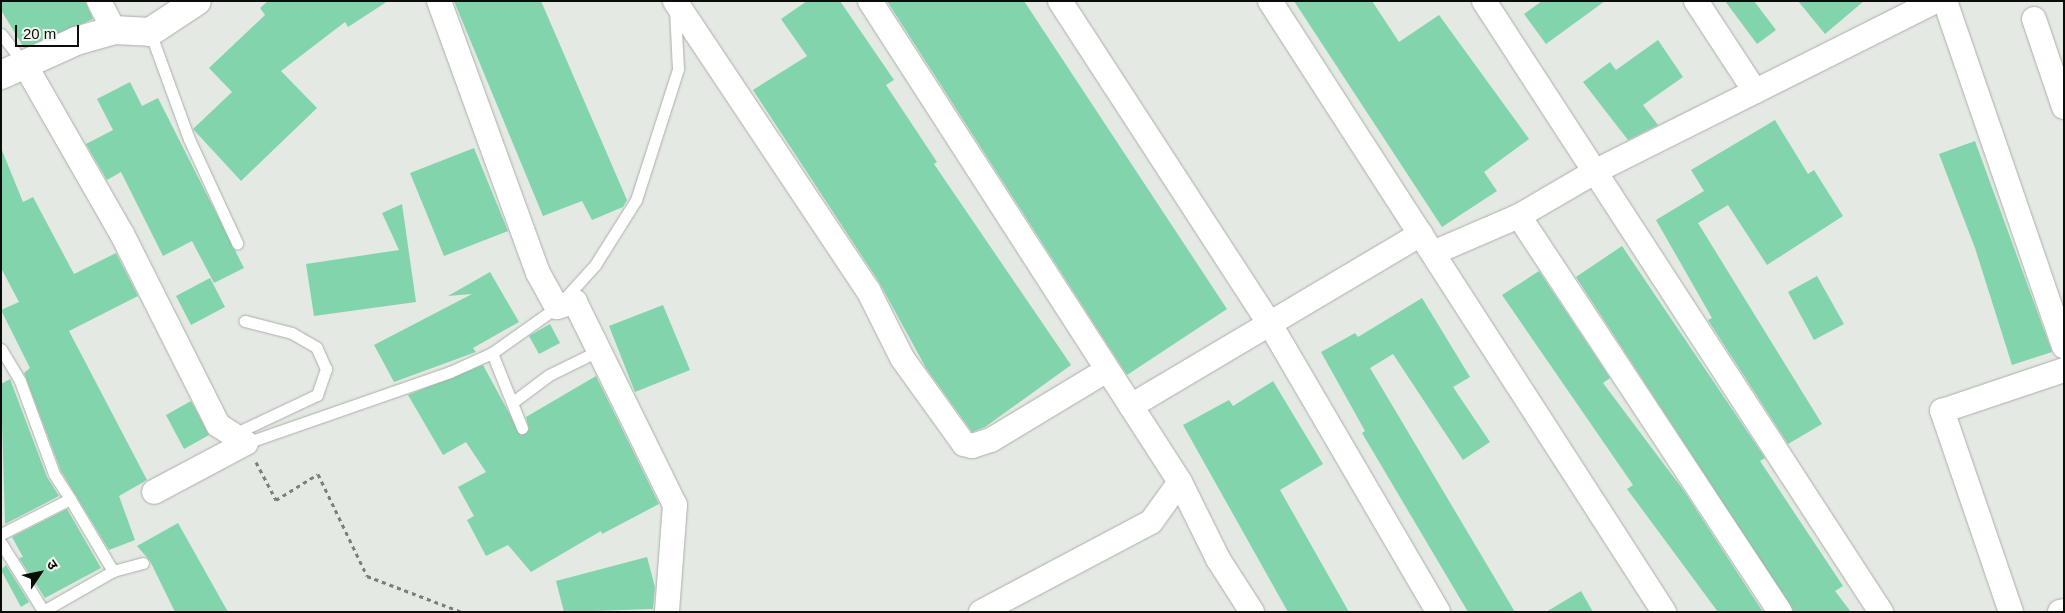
<!DOCTYPE html>
<html>
<head>
<meta charset="utf-8">
<style>
  body { margin:0 }
  #map { position:relative; width:2065px; height:613px; overflow:hidden; background:#e4e9e3; font-family:Helvetica,"Noto Sans Devanagari",sans-serif }
  div>[style] { position:absolute }
  .building>* { inset:0; background:#82d4ac }
  .path>* { height:3px; margin-top:-1.5px; transform-origin:0; background:repeating-linear-gradient(90deg,#7b7f7a 0 4px,transparent 0 8px) }
  .roads { filter:drop-shadow(0 0 1px #aaafa9) drop-shadow(0 0 1px #aaafa9) }
  .service>* { height:11px; margin:-5.5px; padding:0 5.5px; transform-origin:5.5px; border-radius:5.5px; background:#fff }
  .minor>* { height:24px; margin:-12px; padding:0 12px; transform-origin:12px; border-radius:12px; background:#fff }
  .tertiary>* { height:28px; margin:-14px; padding:0 14px; transform-origin:14px; border-radius:14px; background:#fff }
  span { translate:-50% -50%; white-space:nowrap; text-align:center; line-height:1.15; -webkit-text-stroke:4.5px #f1f6f0; paint-order:stroke }
  .frame { position:absolute; inset:0; border:2px solid #0b0d0b; pointer-events:none }
  .north { position:absolute; left:15px; top:548px; width:50px; height:50px; -webkit-text-stroke:4px #f1f6f0; paint-order:stroke; rotate:56deg; font-size:14px; font-weight:700; line-height:20px; text-align:center; color:#0b0d0b }
  .north::after { content:''; display:block; margin:auto; width:18px; height:22px; background:#0b0d0b; clip-path:polygon(50% 0,100% 100%,50% 72%,0 100%) }
  .scale { position:absolute; left:15px; top:25px; width:64px; height:22px; box-sizing:border-box; border:2px solid #0b0d0b; border-top:0; padding-left:6px; font-size:15px; line-height:18px; white-space:nowrap; color:#0b0d0b; -webkit-text-stroke:4px #f1f6f0; paint-order:stroke }
</style>
</head>
<body>
<div id="map">
  <div class="building">
    <div style="clip-path:polygon(1px 1px,85px 1px,93px 19px,24px 48px,1px 10px)"></div>
    <div style="clip-path:polygon(268px 1px,388px 1px,348px 27px,345px 22px,281px 71px,317px 108px,241px 181px,193px 129px,232px 92px,209px 68px,265px 15px,260px 8px)"></div>
    <div style="clip-path:polygon(454px 1px,541px 1px,627px 200px,623px 207px,592px 220px,582px 201px,543px 216px)"></div>
    <div style="clip-path:polygon(807px 1px,840px 1px,894px 80px,886px 85px,937px 162px,934px 164px,1071px 365px,985px 427px,972px 432px,926px 368px,879px 282px,753px 90px,807px 56px,781px 19px)"></div>
    <div style="clip-path:polygon(887px 1px,1024px 1px,1227px 309px,1127px 375px)"></div>
    <div style="clip-path:polygon(1294px 1px,1372px 1px,1399px 42px,1439px 15px,1529px 139px,1484px 172px,1497px 191px,1442px 227px)"></div>
    <div style="clip-path:polygon(1542px 1px,1605px 1px,1546px 44px,1524px 14px)"></div>
    <div style="clip-path:polygon(1725px 1px,1754px 1px,1776px 30px,1757px 44px)"></div>
    <div style="clip-path:polygon(1798px 1px,1864px 1px,1825px 34px)"></div>
    <div style="clip-path:polygon(1658px 40px,1683px 77px,1643px 105px,1658px 125px,1628px 140px,1583px 82px,1610px 62px,1616px 70px)"></div>
    <div style="clip-path:polygon(130px 82px,142px 106px,158px 98px,244px 268px,214px 283px,192px 241px,163px 256px,121px 172px,107px 180px,86px 144px,113px 130px,97px 99px)"></div>
    <div style="clip-path:polygon(1775px 120px,1808px 174px,1814px 170px,1843px 216px,1767px 265px,1728px 205px,1698px 223px,1822px 424px,1788px 444px,1708px 320px,1712px 318px,1656px 220px,1704px 191px,1691px 170px)"></div>
    <div style="clip-path:polygon(1975px 141px,2052px 352px,2012px 365px,1975px 248px,1939px 154px)"></div>
    <div style="clip-path:polygon(1px 148px,23px 202px,33px 197px,74px 274px,116px 253px,138px 296px,69px 331px,147px 480px,119px 496px,135px 540px,109px 550px,61px 471px,24px 373px,30px 368px,1px 310px,19px 302px,1px 268px)"></div>
    <div style="clip-path:polygon(474px 148px,508px 231px,444px 256px,410px 173px)"></div>
    <div style="clip-path:polygon(402px 204px,416px 302px,314px 316px,306px 264px,399px 250px,382px 213px)"></div>
    <div style="clip-path:polygon(1622px 246px,1765px 458px,1760px 461px,1843px 586px,1835px 591px,1851px 612px,1794px 612px,1576px 277px)"></div>
    <div style="clip-path:polygon(1539px 271px,1610px 378px,1603px 383px,1684px 491px,1763px 612px,1718px 612px,1627px 489px,1633px 485px,1502px 295px)"></div>
    <div style="clip-path:polygon(490px 272px,519px 322px,473px 348px,476px 352px,394px 382px,374px 345px,472px 294px,448px 296px)"></div>
    <div style="clip-path:polygon(1817px 276px,1844px 324px,1814px 340px,1788px 292px)"></div>
    <div style="clip-path:polygon(210px 278px,225px 307px,191px 325px,176px 296px)"></div>
    <div style="clip-path:polygon(1422px 298px,1470px 377px,1453px 387px,1490px 442px,1463px 460px,1393px 354px,1370px 368px,1515px 612px,1468px 612px,1362px 433px,1365px 431px,1321px 352px,1355px 333px,1358px 337px)"></div>
    <div style="clip-path:polygon(663px 305px,690px 370px,635px 392px,609px 326px)"></div>
    <div style="clip-path:polygon(550px 324px,560px 343px,539px 354px,529px 336px)"></div>
    <div style="clip-path:polygon(483px 365px,521px 435px,529px 430px,526px 417px,596px 376px,659px 504px,602px 534px,601px 531px,531px 572px,508px 545px,486px 556px,467px 520px,474px 516px,458px 487px,486px 472px,466px 442px,443px 455px,408px 395px)"></div>
    <div style="clip-path:polygon(10px 379px,47px 477px,59px 496px,5px 524px,1px 384px)"></div>
    <div style="clip-path:polygon(1273px 381px,1323px 464px,1280px 490px,1349px 612px,1288px 612px,1183px 425px,1229px 400px,1233px 406px)"></div>
    <div style="clip-path:polygon(191px 401px,209px 435px,184px 449px,166px 415px)"></div>
    <div style="clip-path:polygon(67px 509px,101px 568px,45px 598px,19px 558px,23px 557px,12px 537px)"></div>
    <div style="clip-path:polygon(178px 523px,228px 612px,175px 612px,150px 561px,137px 546px)"></div>
    <div style="clip-path:polygon(647px 557px,655px 587px,653px 609px,564px 612px,556px 581px)"></div>
    <div style="clip-path:polygon(6px 565px,29px 602px,21px 607px,1px 570px)"></div>
    <div style="clip-path:polygon(1581px 591px,1593px 612px,1546px 612px)"></div>
  </div>
  <div class="path">
    <div style="left:256px;top:462px;width:43px;rotate:62.2deg"></div>
    <div style="left:276px;top:500px;width:49px;rotate:-31.8deg"></div>
    <div style="left:318px;top:474px;width:113px;rotate:64.3deg"></div>
    <div style="left:367px;top:576px;width:102px;rotate:20.8deg"></div>
  </div>
  <div class="roads">
    <div class="service">
      <div style="left:150px;top:32px;width:114px;rotate:70deg"></div>
      <div style="left:189px;top:139px;width:115px;rotate:65.2deg"></div>
      <div style="left:1px;top:34px;width:37px;rotate:52deg"></div>
      <div style="left:1px;top:349px;width:37px;rotate:59deg"></div>
      <div style="left:20px;top:381px;width:99px;rotate:69.9deg"></div>
      <div style="left:54px;top:474px;width:30px;rotate:57deg"></div>
      <div style="left:70px;top:499px;width:77px;rotate:153.1deg"></div>
      <div style="left:492px;top:353px;width:81px;rotate:68.2deg"></div>
      <div style="left:513px;top:402px;width:45px;rotate:-36.9deg"></div>
      <div style="left:549px;top:375px;width:57px;rotate:-26.1deg"></div>
      <div style="left:234px;top:434px;width:92px;rotate:-25.2deg"></div>
      <div style="left:317px;top:395px;width:28px;rotate:-71deg"></div>
      <div style="left:326px;top:369px;width:24px;rotate:-114deg"></div>
      <div style="left:316px;top:347px;width:28px;rotate:-150deg"></div>
      <div style="left:292px;top:333px;width:49px;rotate:-165.7deg"></div>
      <div style="left:246px;top:443px;width:216px;rotate:-19.2deg"></div>
      <div style="left:450px;top:372px;width:46px;rotate:-24.3deg"></div>
      <div style="left:492px;top:353px;width:80px;rotate:-35.3deg"></div>
      <div style="left:557px;top:307px;width:57px;rotate:-47.9deg"></div>
      <div style="left:595px;top:265px;width:77px;rotate:-57.8deg"></div>
      <div style="left:636px;top:200px;width:138px;rotate:-72.2deg"></div>
      <div style="left:678px;top:69px;width:60px;rotate:-92.9deg"></div>
      <div style="left:70px;top:499px;width:84px;rotate:59.2deg"></div>
      <div style="left:1px;top:543px;width:81px;rotate:58.1deg"></div>
      <div style="left:45px;top:610px;width:78px;rotate:-29.8deg"></div>
      <div style="left:113px;top:571px;width:31px;rotate:-15deg"></div>
    </div>
    <div class="minor">
      <div style="left:99px;top:1px;width:33px;rotate:63deg"></div>
      <div style="left:439px;top:1px;width:289px;rotate:70deg"></div>
      <div style="left:538px;top:273px;width:39px;rotate:61deg"></div>
      <div style="left:557px;top:307px;width:19px;rotate:-16deg"></div>
      <div style="left:575px;top:302px;width:226px;rotate:63.8deg"></div>
      <div style="left:675px;top:505px;width:107px;rotate:94.3deg"></div>
      <div style="left:675px;top:1px;width:348px;rotate:56.3deg"></div>
      <div style="left:868px;top:290px;width:76px;rotate:63.4deg"></div>
      <div style="left:902px;top:358px;width:106px;rotate:54.2deg"></div>
      <div style="left:964px;top:444px;width:8px;rotate:14deg"></div>
      <div style="left:972px;top:446px;width:20px;rotate:-18deg"></div>
      <div style="left:991px;top:440px;width:135px;rotate:-31.1deg"></div>
      <div style="left:870px;top:1px;width:572px;rotate:57.2deg"></div>
      <div style="left:1180px;top:482px;width:86px;rotate:63.7deg"></div>
      <div style="left:1218px;top:559px;width:63px;rotate:57.3deg"></div>
      <div style="left:1060px;top:1px;width:385px;rotate:57deg"></div>
      <div style="left:1270px;top:324px;width:333px;rotate:59.7deg"></div>
      <div style="left:1270px;top:1px;width:727px;rotate:57.18deg"></div>
      <div style="left:1484px;top:1px;width:729px;rotate:56.99deg"></div>
      <div style="left:1696px;top:1px;width:108px;rotate:56.8deg"></div>
      <div style="left:1945px;top:1px;width:365px;rotate:71deg"></div>
      <div style="left:2034px;top:19px;width:93px;rotate:71.2deg"></div>
      <div style="left:24px;top:63px;width:197px;rotate:60.2deg"></div>
      <div style="left:122px;top:234px;width:214px;rotate:63.3deg"></div>
      <div style="left:218px;top:425px;width:33px;rotate:33deg"></div>
      <div style="left:246px;top:443px;width:104px;rotate:152deg"></div>
      <div style="left:1519px;top:216px;width:474px;rotate:56.6deg"></div>
      <div style="left:1433px;top:253px;width:94px;rotate:-23.3deg"></div>
      <div style="left:1519px;top:216px;width:89px;rotate:-30.3deg"></div>
      <div style="left:1596px;top:171px;width:380px;rotate:-26.6deg"></div>
      <div style="left:1131px;top:406px;width:337px;rotate:-30.7deg"></div>
      <div style="left:981px;top:612px;width:192px;rotate:-27.9deg"></div>
      <div style="left:1151px;top:522px;width:49px;rotate:-54.1deg"></div>
      <div style="left:2011px;top:612px;width:213px;rotate:-108.9deg"></div>
      <div style="left:1942px;top:411px;width:129px;rotate:-18.6deg"></div>
      <div style="left:2060px;top:612px;width:4px;rotate:-14deg"></div>
    </div>
    <div class="tertiary">
      <div style="left:1px;top:75px;width:82px;rotate:-24.4deg"></div>
      <div style="left:76px;top:41px;width:40px;rotate:-16deg"></div>
      <div style="left:114px;top:30px;width:36px;rotate:3deg"></div>
      <div style="left:150px;top:32px;width:56px;rotate:-33.4deg"></div>
    </div>
  </div>
  <div class="frame"></div>
  <div class="north">उ</div>
  <div class="scale">20 m</div>
</div>
</body>
</html>
